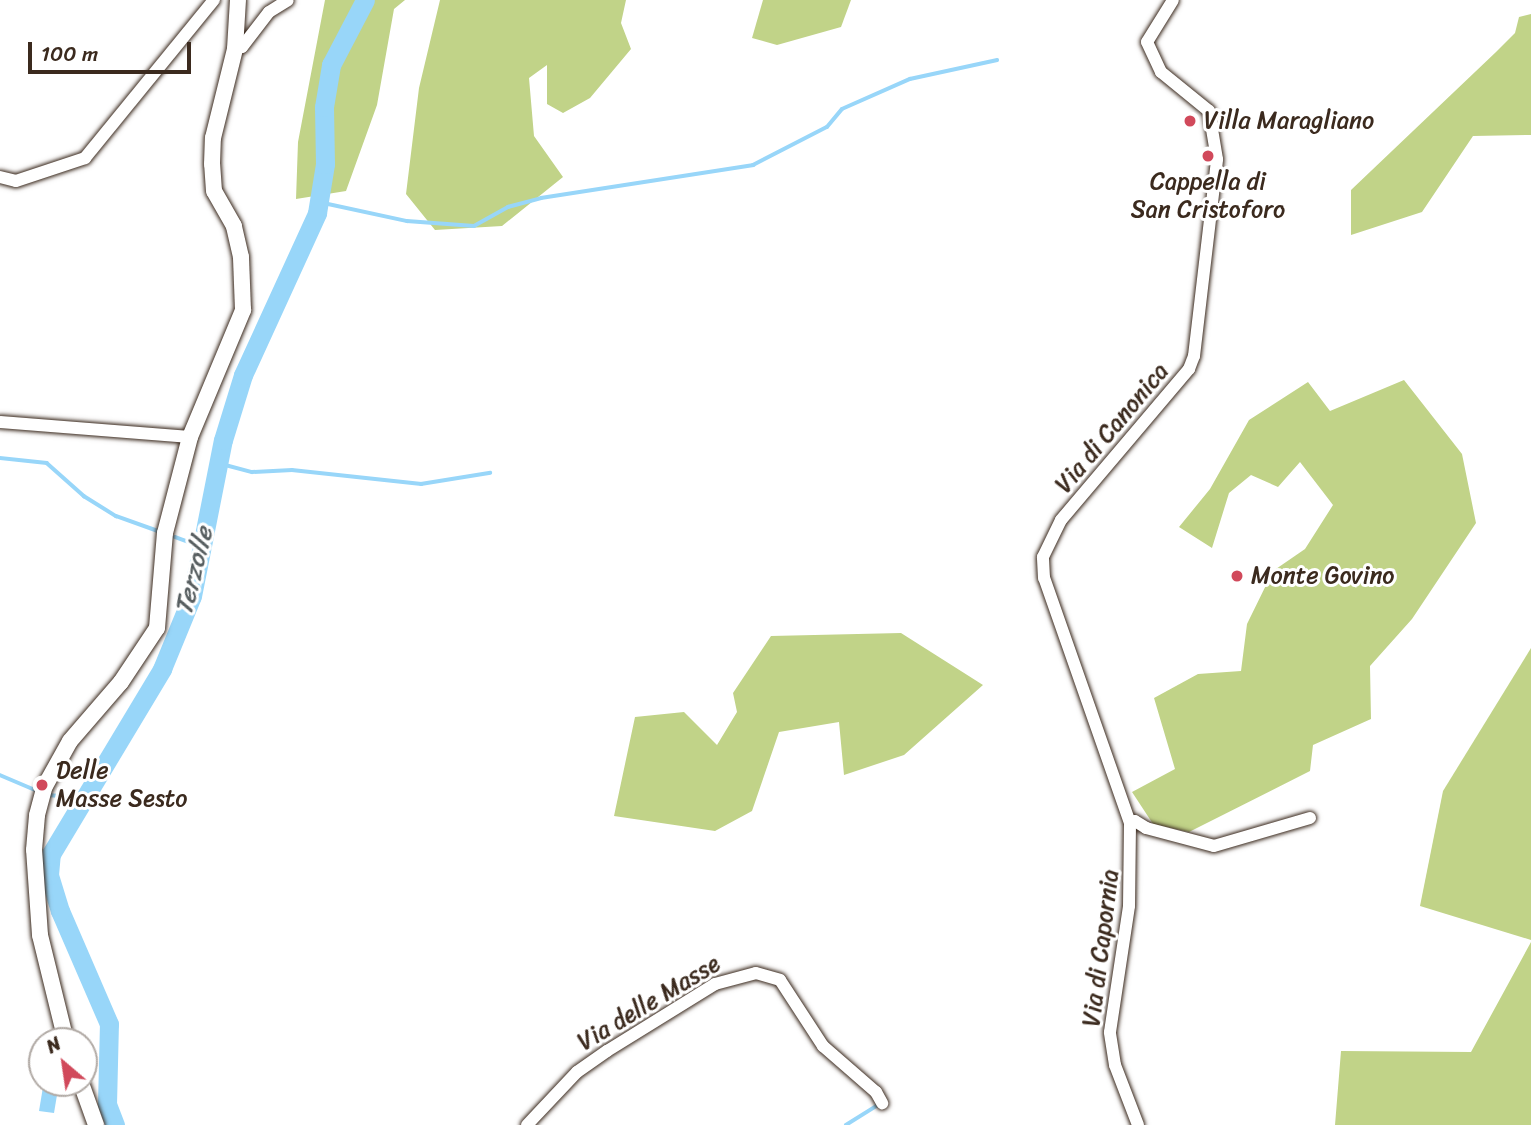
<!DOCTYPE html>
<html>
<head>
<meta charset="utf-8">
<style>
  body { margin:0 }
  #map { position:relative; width:1531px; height:1125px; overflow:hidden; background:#fff; font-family:Sriracha,sans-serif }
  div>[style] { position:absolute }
  .green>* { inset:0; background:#c1d388 }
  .water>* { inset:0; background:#98d6f9 }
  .stream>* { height:3.5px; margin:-1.75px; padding:0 1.75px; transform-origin:1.75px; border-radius:1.75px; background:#98d6f9 }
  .river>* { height:19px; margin:-9.5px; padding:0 9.5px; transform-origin:9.5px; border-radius:9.5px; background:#98d6f9 }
  .roads { filter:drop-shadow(0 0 2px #3b2a1e) drop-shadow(0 0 2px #3b2a1e) }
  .street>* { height:12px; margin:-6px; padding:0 6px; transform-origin:6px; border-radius:6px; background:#fff }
  .secondary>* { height:16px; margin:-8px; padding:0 8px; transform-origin:8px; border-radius:8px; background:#fff }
  .dots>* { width:19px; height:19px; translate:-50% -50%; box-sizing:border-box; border:4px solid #fff; border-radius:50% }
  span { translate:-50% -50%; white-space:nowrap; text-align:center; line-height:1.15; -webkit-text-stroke:6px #fff; paint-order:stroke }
  .poi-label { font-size:24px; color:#3b2a1e }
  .left { translate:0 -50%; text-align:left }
  .street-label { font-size:24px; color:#3b2a1e }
  .water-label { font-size:26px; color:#575e60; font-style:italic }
  .north { position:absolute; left:28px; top:1027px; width:70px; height:70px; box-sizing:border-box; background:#fff; border:2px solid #b1aaa5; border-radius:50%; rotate:331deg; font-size:19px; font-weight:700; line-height:28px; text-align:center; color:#3b2a1e }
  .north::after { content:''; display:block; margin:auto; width:24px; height:32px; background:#d1495b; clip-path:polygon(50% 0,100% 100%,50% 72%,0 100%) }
  .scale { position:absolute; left:28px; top:42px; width:163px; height:32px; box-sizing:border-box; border:4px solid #3b2a1e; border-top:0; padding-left:9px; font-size:21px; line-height:24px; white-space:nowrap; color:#3b2a1e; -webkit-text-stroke:5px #fff; paint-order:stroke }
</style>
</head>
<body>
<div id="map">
  <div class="green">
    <div style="clip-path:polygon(325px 0,405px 0,394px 9px,377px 105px,346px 191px,296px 199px,298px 142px)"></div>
    <div style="clip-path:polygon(440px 0,626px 0,621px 23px,631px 49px,590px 98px,563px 113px,547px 104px,547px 65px,529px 78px,534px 136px,563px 177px,502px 226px,435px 230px,406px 194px,419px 88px)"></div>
    <div style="clip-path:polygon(763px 0,851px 0,841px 27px,777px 45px,752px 38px)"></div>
    <div style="clip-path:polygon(1531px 14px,1531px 135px,1473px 136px,1422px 212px,1351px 235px,1351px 190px,1496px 52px,1515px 33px,1519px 17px)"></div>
    <div style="clip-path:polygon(1404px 380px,1462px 454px,1476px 523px,1412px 619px,1370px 666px,1371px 719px,1313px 745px,1310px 771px,1189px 832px,1153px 824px,1132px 792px,1175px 769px,1154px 698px,1198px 674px,1241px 671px,1247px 624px,1273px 571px,1305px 549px,1333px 505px,1300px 462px,1278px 487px,1251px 475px,1229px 493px,1212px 548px,1179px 527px,1210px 489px,1249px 420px,1308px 382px,1330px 411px)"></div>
    <div style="clip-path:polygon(901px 633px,983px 685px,904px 755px,844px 775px,839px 722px,779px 732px,752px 811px,715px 831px,614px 816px,635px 717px,684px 712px,717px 745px,737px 712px,733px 693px,771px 636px)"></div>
    <div style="clip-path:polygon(1531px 648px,1531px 940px,1420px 906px,1443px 791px)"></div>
    <div style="clip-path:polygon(1531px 942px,1531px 1125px,1335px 1125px,1341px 1051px,1471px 1052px)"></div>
  </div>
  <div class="water">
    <div style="clip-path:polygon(43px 1087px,58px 1089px,54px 1113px,39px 1111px)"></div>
  </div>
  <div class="stream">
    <div style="left:319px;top:202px;width:90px;rotate:12.2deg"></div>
    <div style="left:407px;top:221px;width:67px;rotate:4.3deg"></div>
    <div style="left:474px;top:226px;width:39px;rotate:-29deg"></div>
    <div style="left:508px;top:207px;width:34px;rotate:-15deg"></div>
    <div style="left:541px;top:198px;width:215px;rotate:-8.8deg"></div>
    <div style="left:753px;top:165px;width:83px;rotate:-27.2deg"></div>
    <div style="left:827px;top:127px;width:23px;rotate:-50deg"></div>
    <div style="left:842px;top:109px;width:74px;rotate:-23.8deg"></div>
    <div style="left:910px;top:79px;width:89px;rotate:-12.3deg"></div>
    <div style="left:0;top:458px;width:47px;rotate:6.1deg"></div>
    <div style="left:47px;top:463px;width:50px;rotate:41.7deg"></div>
    <div style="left:84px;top:496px;width:38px;rotate:32deg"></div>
    <div style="left:116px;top:516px;width:48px;rotate:19.6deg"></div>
    <div style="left:218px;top:463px;width:35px;rotate:15deg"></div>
    <div style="left:252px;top:472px;width:40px;rotate:-2.9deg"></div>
    <div style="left:292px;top:470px;width:130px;rotate:6.2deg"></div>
    <div style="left:421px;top:484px;width:70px;rotate:-9.1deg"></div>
    <div style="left:175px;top:537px;width:29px;rotate:20deg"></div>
    <div style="left:0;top:775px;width:43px;rotate:23deg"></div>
    <div style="left:47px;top:795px;width:13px;rotate:4deg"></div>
    <div style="left:60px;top:796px;width:24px;rotate:36deg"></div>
    <div style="left:846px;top:1125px;width:36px;rotate:-32deg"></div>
  </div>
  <div class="river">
    <div style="left:115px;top:1125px;width:22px;rotate:-111deg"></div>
    <div style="left:107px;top:1104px;width:80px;rotate:-88.6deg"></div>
    <div style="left:109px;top:1024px;width:123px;rotate:-113.4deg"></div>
    <div style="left:60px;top:911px;width:38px;rotate:-107deg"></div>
    <div style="left:49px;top:875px;width:21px;rotate:-85deg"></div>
    <div style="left:51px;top:854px;width:216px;rotate:-59deg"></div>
    <div style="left:162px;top:669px;width:79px;rotate:-67.7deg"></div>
    <div style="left:192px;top:596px;width:159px;rotate:-78.8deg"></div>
    <div style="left:223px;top:440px;width:68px;rotate:-72.9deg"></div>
    <div style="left:243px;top:375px;width:178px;rotate:-65.4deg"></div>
    <div style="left:317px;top:213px;width:50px;rotate:-80.7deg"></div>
    <div style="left:325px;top:164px;width:57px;rotate:-91deg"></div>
    <div style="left:324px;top:107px;width:43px;rotate:-80.5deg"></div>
    <div style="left:331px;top:65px;width:73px;rotate:-62.4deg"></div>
  </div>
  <div class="roads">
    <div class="street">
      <div style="left:235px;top:49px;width:7px;rotate:-16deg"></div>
      <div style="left:242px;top:47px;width:44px;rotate:-52.4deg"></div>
      <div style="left:269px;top:12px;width:22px;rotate:-32deg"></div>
      <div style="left:0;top:177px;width:16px;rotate:14deg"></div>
      <div style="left:16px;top:181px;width:73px;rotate:-18.4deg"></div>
      <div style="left:85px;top:158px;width:204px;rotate:-50.8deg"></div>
      <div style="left:0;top:422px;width:191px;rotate:4.5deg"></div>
      <div style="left:1130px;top:823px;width:5px;rotate:-22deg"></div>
      <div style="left:1135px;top:821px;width:13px;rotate:32deg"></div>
      <div style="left:1146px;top:828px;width:70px;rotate:14.8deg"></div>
      <div style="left:1214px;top:846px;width:100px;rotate:-16.3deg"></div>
      <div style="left:527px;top:1125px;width:73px;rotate:-46.7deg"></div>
      <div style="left:577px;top:1072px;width:37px;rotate:-35deg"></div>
      <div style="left:607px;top:1051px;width:127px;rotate:-31.8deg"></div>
      <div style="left:715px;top:984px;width:42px;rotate:-15deg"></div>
      <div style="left:756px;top:973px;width:25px;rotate:16deg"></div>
      <div style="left:780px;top:980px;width:79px;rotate:56.9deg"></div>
      <div style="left:823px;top:1046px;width:70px;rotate:41deg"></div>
      <div style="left:876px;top:1092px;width:13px;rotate:61deg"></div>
      <div style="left:1138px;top:1125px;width:64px;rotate:-111deg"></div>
      <div style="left:1115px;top:1065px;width:33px;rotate:-99deg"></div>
      <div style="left:1110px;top:1032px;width:127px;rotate:-81.4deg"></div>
      <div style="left:1129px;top:906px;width:83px;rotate:-89.3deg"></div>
      <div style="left:1130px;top:823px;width:260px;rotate:-109.3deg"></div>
      <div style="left:1044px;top:578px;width:21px;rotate:-93deg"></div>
      <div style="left:1043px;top:557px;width:41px;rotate:-64.1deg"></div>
      <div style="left:1061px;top:520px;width:198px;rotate:-49.7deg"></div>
      <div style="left:1189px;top:369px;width:14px;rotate:-69deg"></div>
      <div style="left:1194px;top:356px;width:198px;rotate:-83.3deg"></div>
      <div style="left:1217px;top:159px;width:49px;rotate:-99.5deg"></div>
      <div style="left:1209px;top:111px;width:62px;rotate:-140.9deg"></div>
      <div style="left:1161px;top:72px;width:33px;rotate:-115deg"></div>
      <div style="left:1147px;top:42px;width:49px;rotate:-58.2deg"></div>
    </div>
    <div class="secondary">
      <div style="left:66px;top:1041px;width:109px;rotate:-103.8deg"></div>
      <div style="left:40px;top:935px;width:85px;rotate:-94deg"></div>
      <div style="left:34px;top:850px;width:35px;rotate:-85deg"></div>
      <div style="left:37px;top:815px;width:30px;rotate:-75deg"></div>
      <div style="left:45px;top:786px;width:51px;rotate:-60.9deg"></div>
      <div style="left:70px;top:741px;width:78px;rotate:-49.2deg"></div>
      <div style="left:121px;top:682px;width:65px;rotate:-56.3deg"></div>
      <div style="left:157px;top:628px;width:95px;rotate:-85.2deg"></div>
      <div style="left:165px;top:533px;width:99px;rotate:-75.4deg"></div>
      <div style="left:190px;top:437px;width:138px;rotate:-67.3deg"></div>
      <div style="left:243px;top:310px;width:53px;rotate:-92.2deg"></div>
      <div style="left:241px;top:257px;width:32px;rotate:-103deg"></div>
      <div style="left:234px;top:226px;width:40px;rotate:-119.7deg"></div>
      <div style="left:214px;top:191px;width:27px;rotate:-94deg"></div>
      <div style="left:212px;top:164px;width:26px;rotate:-88deg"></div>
      <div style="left:213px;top:138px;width:92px;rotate:-76.1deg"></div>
      <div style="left:235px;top:49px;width:49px;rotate:-86.5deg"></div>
      <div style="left:81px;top:1083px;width:45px;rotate:70.3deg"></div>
    </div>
  </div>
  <div class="dots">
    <div style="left:1190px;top:121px;background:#d1495b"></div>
    <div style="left:1208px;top:156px;background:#d1495b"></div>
    <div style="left:1237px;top:576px;background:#d1495b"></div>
    <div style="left:42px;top:785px;background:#d1495b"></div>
  </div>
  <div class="poi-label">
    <span class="left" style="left:1204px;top:121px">Villa Maragliano</span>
    <span style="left:1208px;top:196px">Cappella di<br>San Cristoforo</span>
    <span class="left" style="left:1251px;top:576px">Monte Govino</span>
    <span class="left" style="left:56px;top:785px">Delle<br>Masse Sesto</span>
  </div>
  <div class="street-label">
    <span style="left:1112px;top:428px;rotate:-50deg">Via di Canonica</span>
    <span style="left:1101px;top:948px;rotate:-83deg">Via di Capornia</span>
    <span style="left:649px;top:1003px;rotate:-31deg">Via delle Masse</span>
  </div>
  <div class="water-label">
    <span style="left:194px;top:571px;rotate:-76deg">Terzolle</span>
  </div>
  <div class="north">N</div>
  <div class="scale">100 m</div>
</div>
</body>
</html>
